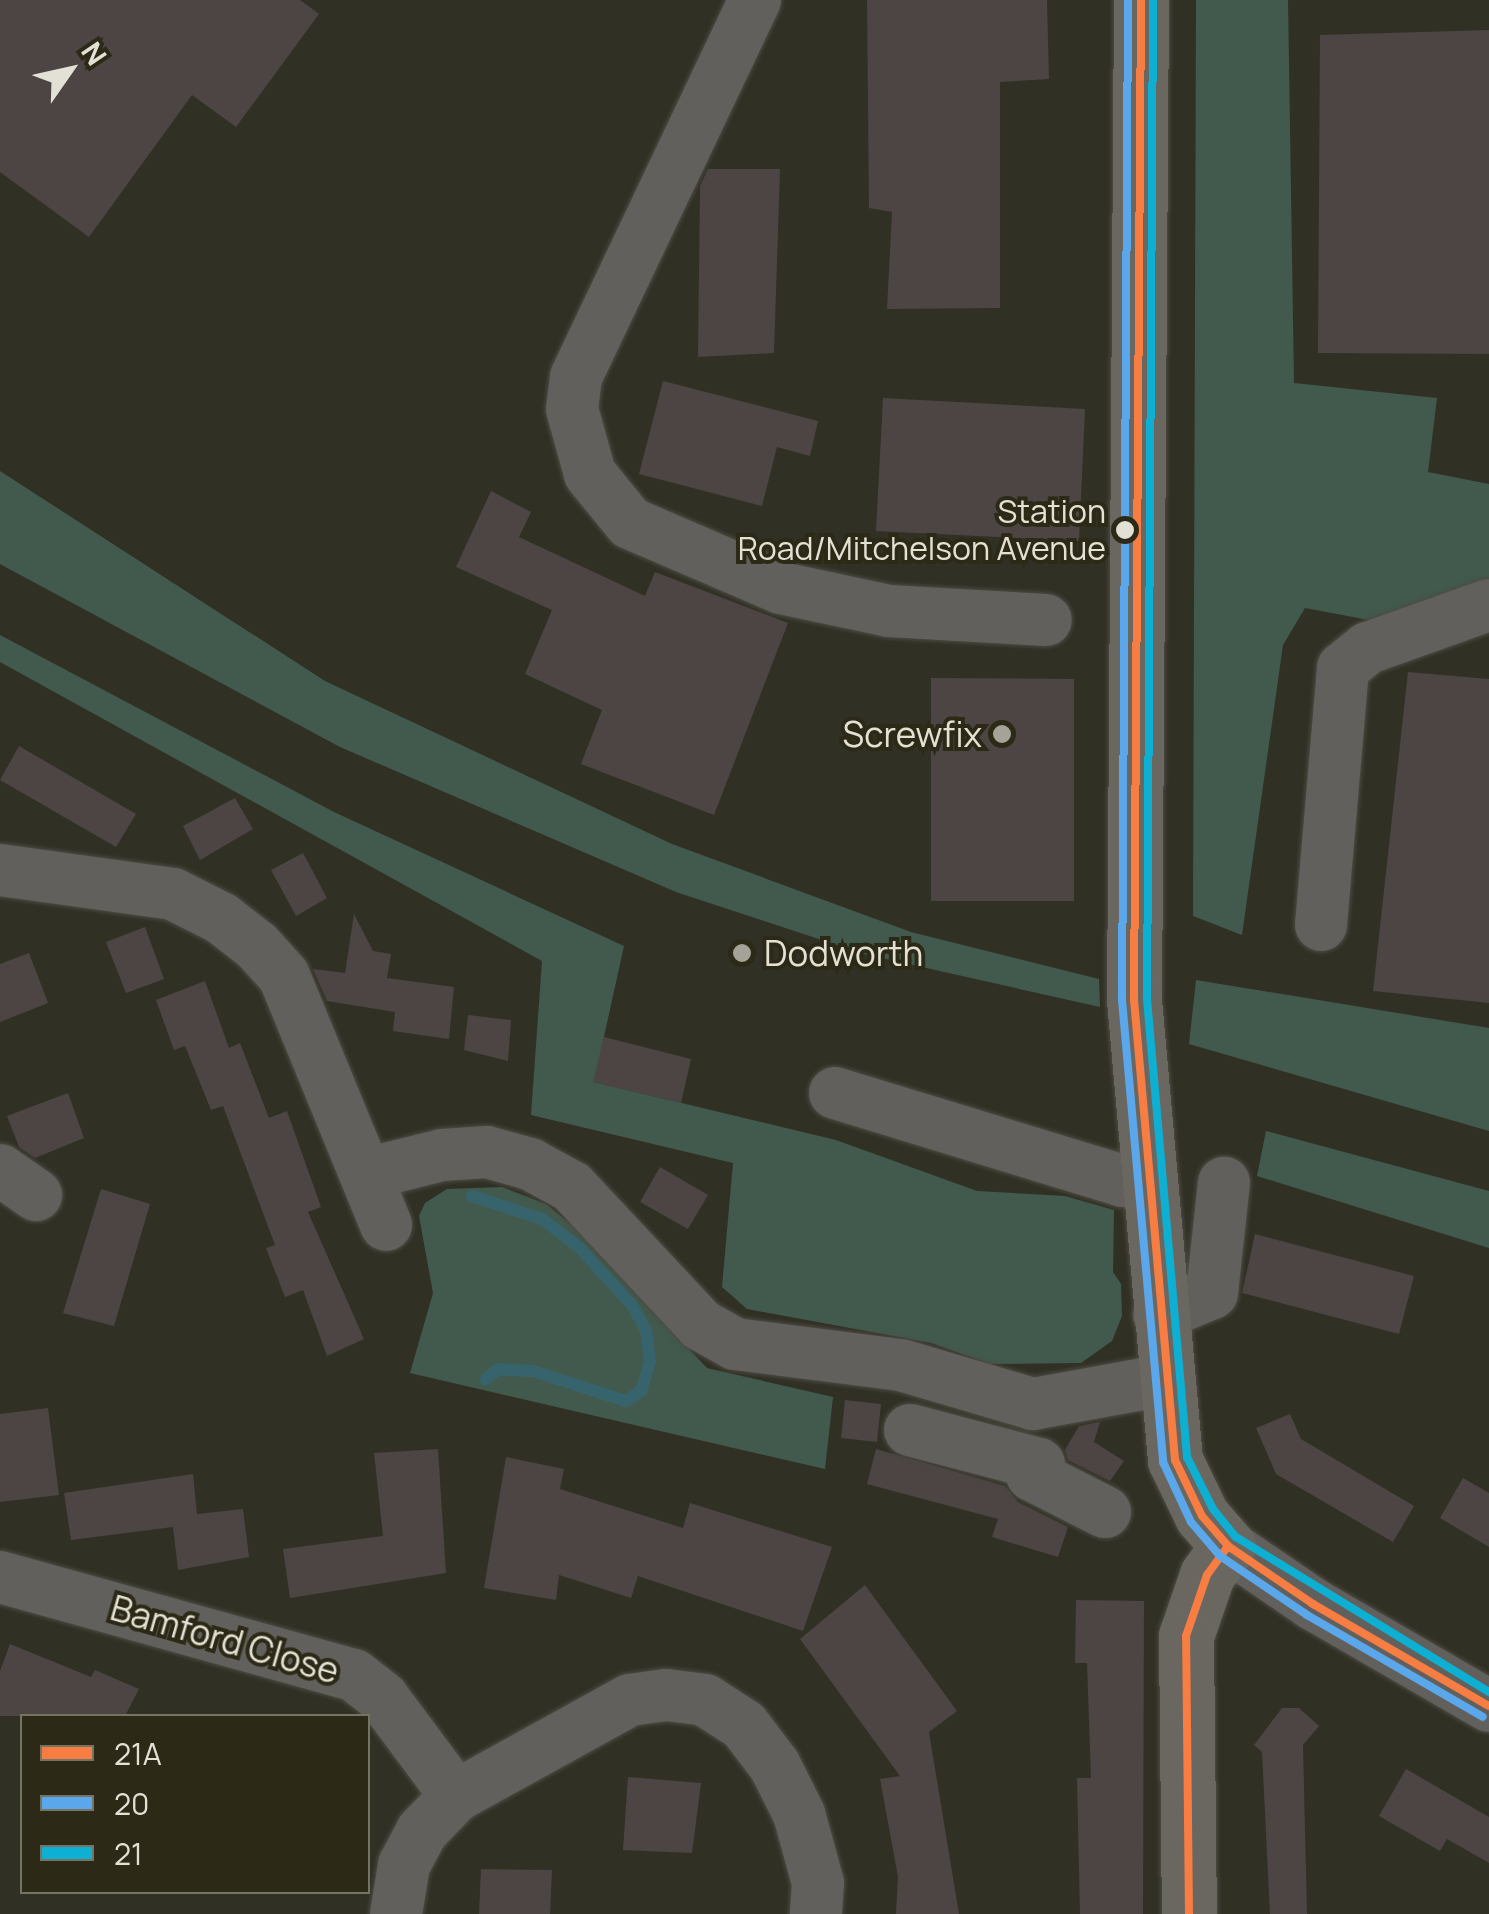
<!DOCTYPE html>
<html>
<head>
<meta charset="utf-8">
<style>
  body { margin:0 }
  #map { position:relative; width:1489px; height:1914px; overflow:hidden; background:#313025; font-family:Manrope,sans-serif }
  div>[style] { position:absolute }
  .green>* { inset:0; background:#425a4d }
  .stream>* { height:12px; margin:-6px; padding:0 6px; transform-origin:6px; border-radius:6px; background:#37646c }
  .building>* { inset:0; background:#4c4543 }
  .roads { filter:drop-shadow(0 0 2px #4d4b42) drop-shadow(0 0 2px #4d4b42) }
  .minor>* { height:52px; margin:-26px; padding:0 26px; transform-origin:26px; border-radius:26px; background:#61605c }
  .major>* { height:55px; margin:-27.5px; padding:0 27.5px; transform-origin:27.5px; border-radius:27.5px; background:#6a6761 }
  .bus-1>* { height:8px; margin:-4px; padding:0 4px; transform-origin:4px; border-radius:4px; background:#f77d43 }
  .bus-2>* { height:8px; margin:-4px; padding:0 4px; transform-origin:4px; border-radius:4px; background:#5aa8eb }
  .bus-3>* { height:8px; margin:-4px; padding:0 4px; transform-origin:4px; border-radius:4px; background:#0dafd3 }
  .dots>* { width:28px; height:28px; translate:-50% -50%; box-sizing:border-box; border:5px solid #2c2916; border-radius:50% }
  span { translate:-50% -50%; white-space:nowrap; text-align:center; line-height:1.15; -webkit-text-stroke:8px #2c2916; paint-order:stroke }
  .bus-label { font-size:32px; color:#e3e1d5 }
  .right { translate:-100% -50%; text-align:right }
  .poi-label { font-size:35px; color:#e3e1d5 }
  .left { translate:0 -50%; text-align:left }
  .street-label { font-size:35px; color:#e3e1d5 }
  .legend { position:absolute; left:20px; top:1714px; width:350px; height:180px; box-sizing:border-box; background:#2c2916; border:2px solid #757362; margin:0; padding:12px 18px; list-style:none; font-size:30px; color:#e3e1d5 }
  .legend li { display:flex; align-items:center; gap:20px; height:50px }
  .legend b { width:50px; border:2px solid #757362 }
  .north { position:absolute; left:20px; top:20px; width:100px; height:100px; -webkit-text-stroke:8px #2c2916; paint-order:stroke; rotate:56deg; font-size:28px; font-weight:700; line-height:40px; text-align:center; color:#e3e1d5 }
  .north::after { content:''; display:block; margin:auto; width:35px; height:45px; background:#e3e1d5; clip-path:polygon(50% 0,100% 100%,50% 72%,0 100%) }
</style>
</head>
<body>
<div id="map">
  <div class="green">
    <div style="clip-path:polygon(1196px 0,1288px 0,1294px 383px,1437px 398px,1428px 472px,1489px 484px,1489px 593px,1427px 631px,1305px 608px,1283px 645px,1242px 935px,1193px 916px)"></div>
    <div style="clip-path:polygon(0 471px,325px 681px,672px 844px,911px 932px,1099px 979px,1100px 1007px,864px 954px,676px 892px,340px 747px,0 564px)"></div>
    <div style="clip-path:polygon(0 635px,334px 812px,624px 946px,594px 1082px,836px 1140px,977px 1191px,1065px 1196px,1114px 1210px,1113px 1272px,1121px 1284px,1122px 1316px,1112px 1341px,1081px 1363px,990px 1364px,931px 1343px,747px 1309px,722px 1287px,733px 1163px,531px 1115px,542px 961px,0 662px)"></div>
    <div style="clip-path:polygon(1196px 980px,1489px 1028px,1489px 1131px,1189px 1044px)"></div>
    <div style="clip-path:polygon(1266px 1131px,1489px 1191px,1489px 1248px,1257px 1176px)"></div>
    <div style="clip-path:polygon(502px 1187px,546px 1204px,572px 1225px,707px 1368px,833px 1397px,825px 1469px,410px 1373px,433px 1293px,419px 1216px,425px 1203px,447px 1189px)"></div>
  </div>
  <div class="stream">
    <div style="left:472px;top:1196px;width:74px;rotate:18.2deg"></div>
    <div style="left:542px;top:1219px;width:48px;rotate:37.3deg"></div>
    <div style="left:580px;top:1248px;width:77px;rotate:47.6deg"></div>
    <div style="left:632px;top:1305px;width:29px;rotate:61deg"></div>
    <div style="left:646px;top:1330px;width:32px;rotate:83deg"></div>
    <div style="left:650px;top:1362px;width:30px;rotate:107deg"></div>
    <div style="left:641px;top:1391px;width:18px;rotate:146deg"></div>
    <div style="left:626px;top:1401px;width:98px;rotate:-162.1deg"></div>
    <div style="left:533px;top:1371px;width:35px;rotate:-177deg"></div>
    <div style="left:498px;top:1369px;width:16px;rotate:140deg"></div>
  </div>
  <div class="building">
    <div style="clip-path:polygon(0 0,300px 0,319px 14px,236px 127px,192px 95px,89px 237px,0 172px)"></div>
    <div style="clip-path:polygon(867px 0,1047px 0,1049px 79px,1000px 82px,1000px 308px,887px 309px,892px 212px,869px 208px)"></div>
    <div style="clip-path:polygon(1489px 30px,1489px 354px,1318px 353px,1320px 35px)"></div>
    <div style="clip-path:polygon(708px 169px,780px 169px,774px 353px,698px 357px,700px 186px)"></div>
    <div style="clip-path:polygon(663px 381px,818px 421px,810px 456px,777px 447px,762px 506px,639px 474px)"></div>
    <div style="clip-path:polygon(883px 398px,1085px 409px,1079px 541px,876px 531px)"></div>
    <div style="clip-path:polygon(491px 491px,531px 512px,519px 537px,645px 596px,655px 572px,788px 623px,714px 815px,581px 764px,602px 710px,525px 674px,552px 610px,456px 567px)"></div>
    <div style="clip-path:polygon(1408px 672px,1489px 679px,1489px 1003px,1373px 991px)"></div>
    <div style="clip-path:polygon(931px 678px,1074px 679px,1074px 901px,931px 901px)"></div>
    <div style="clip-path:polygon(19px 746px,136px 814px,116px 847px,0 780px)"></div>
    <div style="clip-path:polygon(235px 798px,253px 829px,200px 860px,183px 826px)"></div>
    <div style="clip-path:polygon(303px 853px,327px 898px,296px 916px,271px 870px)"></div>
    <div style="clip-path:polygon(354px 914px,373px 951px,391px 954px,387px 978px,454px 987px,449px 1039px,393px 1031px,395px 1012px,327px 1001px,313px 969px,345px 973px)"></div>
    <div style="clip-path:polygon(145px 927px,164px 979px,126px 993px,106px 942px)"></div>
    <div style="clip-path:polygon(29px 953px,48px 1003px,0 1022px,0 964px)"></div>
    <div style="clip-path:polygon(205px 981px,229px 1048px,240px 1043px,269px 1118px,287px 1111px,321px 1207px,308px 1212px,364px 1339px,327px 1356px,303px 1290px,285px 1297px,266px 1248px,275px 1245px,223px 1106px,211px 1110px,185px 1046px,174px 1050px,156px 1000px)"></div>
    <div style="clip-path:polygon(468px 1015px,511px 1020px,508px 1061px,464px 1050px)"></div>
    <div style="clip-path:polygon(604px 1037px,691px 1059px,681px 1103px,593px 1082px)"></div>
    <div style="clip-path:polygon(68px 1093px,84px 1138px,35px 1158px,19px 1147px,7px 1116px)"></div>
    <div style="clip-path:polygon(660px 1167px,708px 1195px,688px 1229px,640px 1202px)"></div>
    <div style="clip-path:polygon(101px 1189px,150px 1204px,114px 1326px,63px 1313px)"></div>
    <div style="clip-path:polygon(1255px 1234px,1414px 1276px,1399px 1334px,1242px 1293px)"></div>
    <div style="clip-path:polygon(845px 1400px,881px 1404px,877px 1442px,841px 1438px)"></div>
    <div style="clip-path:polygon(48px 1408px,59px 1495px,0 1502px,0 1414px)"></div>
    <div style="clip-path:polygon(1290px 1414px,1301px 1439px,1414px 1506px,1393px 1542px,1276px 1474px,1256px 1428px)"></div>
    <div style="clip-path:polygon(1100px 1422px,1094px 1442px,1124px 1461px,1110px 1481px,1068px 1460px,1065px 1450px,1079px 1426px)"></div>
    <div style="clip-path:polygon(438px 1449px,446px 1573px,290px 1598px,283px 1549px,383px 1536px,374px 1453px)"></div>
    <div style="clip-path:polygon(876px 1449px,1005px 1486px,1018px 1502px,1068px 1527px,1058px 1557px,992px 1537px,998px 1519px,867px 1484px)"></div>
    <div style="clip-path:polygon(506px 1457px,564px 1469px,560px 1489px,683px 1528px,690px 1503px,832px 1547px,803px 1631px,638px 1576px,631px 1598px,559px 1575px,556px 1600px,484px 1588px)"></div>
    <div style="clip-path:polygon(193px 1474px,197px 1514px,243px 1509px,249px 1557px,178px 1570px,173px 1527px,71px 1540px,64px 1493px)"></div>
    <div style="clip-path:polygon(1463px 1478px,1489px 1493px,1489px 1547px,1440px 1518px)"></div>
    <div style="clip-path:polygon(865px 1585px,957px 1711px,929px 1732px,959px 1914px,896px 1914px,898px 1877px,880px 1779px,900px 1776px,800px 1639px)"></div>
    <div style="clip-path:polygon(1076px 1600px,1144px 1601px,1143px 1914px,1080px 1914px,1077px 1778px,1091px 1778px,1087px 1663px,1075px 1663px)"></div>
    <div style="clip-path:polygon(10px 1644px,91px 1677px,95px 1670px,139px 1689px,125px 1716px,0 1716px,0 1671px)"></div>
    <div style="clip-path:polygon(1282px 1708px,1299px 1708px,1319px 1726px,1303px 1745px,1307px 1914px,1270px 1914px,1262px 1752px,1254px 1745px)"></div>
    <div style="clip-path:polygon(1406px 1769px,1489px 1817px,1489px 1863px,1447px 1839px,1440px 1851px,1379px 1816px)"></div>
    <div style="clip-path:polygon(628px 1777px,701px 1783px,692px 1853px,623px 1850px)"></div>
    <div style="clip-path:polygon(481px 1869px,552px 1870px,550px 1914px,479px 1914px)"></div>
  </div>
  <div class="roads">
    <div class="minor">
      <div style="left:755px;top:0;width:417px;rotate:115.4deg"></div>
      <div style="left:576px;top:377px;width:32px;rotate:97deg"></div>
      <div style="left:572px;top:409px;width:67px;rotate:74.5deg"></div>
      <div style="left:590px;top:474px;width:63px;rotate:50.8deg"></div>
      <div style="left:630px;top:523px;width:164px;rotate:23.3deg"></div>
      <div style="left:781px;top:588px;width:110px;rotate:12deg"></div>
      <div style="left:889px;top:611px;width:157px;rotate:3.3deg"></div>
      <div style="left:0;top:870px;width:175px;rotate:7.9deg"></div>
      <div style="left:173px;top:894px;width:54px;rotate:26.6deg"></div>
      <div style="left:221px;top:918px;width:46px;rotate:37.9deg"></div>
      <div style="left:257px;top:946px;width:40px;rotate:48deg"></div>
      <div style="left:284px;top:976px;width:269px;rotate:67.7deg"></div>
      <div style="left:1321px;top:925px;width:258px;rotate:-85.1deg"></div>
      <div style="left:1343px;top:668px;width:32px;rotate:-39deg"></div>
      <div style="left:1368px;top:648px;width:128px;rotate:-19.6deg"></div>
      <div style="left:835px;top:1093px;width:300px;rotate:17deg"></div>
      <div style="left:1122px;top:1181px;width:25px;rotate:-5deg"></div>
      <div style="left:0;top:1170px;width:44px;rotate:34.8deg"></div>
      <div style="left:366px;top:1174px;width:78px;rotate:-14deg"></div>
      <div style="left:442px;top:1155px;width:45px;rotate:-3.8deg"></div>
      <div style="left:487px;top:1152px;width:45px;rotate:15.6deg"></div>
      <div style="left:530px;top:1164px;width:48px;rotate:28.7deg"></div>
      <div style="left:572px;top:1187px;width:189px;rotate:46.9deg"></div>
      <div style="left:701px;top:1325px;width:39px;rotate:29deg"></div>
      <div style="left:735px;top:1344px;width:167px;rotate:7.2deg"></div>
      <div style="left:901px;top:1365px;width:138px;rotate:16.5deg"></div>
      <div style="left:1033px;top:1404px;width:134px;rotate:-10.3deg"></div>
      <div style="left:1159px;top:1315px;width:57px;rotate:-22.5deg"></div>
      <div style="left:1212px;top:1293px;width:111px;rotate:-83.8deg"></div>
      <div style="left:910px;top:1430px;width:133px;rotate:14.8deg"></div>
      <div style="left:1039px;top:1464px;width:13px;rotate:122deg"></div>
      <div style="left:1032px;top:1475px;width:82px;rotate:26.9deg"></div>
      <div style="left:1228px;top:1546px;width:103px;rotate:34.3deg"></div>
      <div style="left:1313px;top:1604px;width:203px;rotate:30.1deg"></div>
      <div style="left:0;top:1577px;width:367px;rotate:15.5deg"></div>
      <div style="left:354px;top:1675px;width:37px;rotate:38deg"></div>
      <div style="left:383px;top:1698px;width:122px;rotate:53.3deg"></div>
      <div style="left:396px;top:1914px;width:50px;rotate:-80.7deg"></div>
      <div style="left:404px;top:1865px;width:38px;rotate:-62deg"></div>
      <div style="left:422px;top:1831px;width:49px;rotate:-45.8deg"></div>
      <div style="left:456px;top:1796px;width:199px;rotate:-28.9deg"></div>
      <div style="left:630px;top:1700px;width:36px;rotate:-8deg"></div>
      <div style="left:666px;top:1695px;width:39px;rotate:7deg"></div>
      <div style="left:705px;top:1700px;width:46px;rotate:32.7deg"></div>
      <div style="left:744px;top:1725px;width:51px;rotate:52.9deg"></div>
      <div style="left:775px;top:1766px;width:54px;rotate:63.4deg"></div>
      <div style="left:799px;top:1814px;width:72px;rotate:74.6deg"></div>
      <div style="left:818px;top:1883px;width:31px;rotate:94deg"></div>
    </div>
    <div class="major">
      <div style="left:1141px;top:0;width:1000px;rotate:90.4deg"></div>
      <div style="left:1134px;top:1000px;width:462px;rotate:84.9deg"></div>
      <div style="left:1175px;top:1460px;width:62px;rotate:64.3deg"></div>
      <div style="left:1202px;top:1516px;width:40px;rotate:49deg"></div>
      <div style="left:1228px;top:1546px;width:36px;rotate:126deg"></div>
      <div style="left:1207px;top:1575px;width:65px;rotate:109deg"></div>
      <div style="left:1186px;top:1636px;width:278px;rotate:89.4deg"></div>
    </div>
  </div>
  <div class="bus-1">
    <div style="left:1141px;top:0;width:1000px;rotate:90.4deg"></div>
    <div style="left:1134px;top:1000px;width:462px;rotate:84.9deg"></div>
    <div style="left:1175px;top:1460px;width:62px;rotate:64.3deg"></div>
    <div style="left:1202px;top:1516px;width:40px;rotate:49deg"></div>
    <div style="left:1228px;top:1546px;width:103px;rotate:34.3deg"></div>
    <div style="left:1313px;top:1604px;width:203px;rotate:30.1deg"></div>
    <div style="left:1189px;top:1914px;width:278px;rotate:-90.6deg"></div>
    <div style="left:1186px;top:1636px;width:65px;rotate:-71deg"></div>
    <div style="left:1207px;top:1575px;width:36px;rotate:-54deg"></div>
  </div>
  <div class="bus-2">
    <div style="left:1128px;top:0;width:1000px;rotate:90.34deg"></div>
    <div style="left:1122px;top:1000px;width:464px;rotate:84.9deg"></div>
    <div style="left:1163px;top:1462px;width:66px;rotate:65deg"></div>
    <div style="left:1191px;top:1522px;width:45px;rotate:49.5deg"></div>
    <div style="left:1220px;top:1556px;width:105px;rotate:34.1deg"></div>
    <div style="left:1307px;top:1615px;width:203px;rotate:30.1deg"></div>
  </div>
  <div class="bus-3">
    <div style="left:1153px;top:0;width:999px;rotate:90.34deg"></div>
    <div style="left:1147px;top:999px;width:460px;rotate:85deg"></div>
    <div style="left:1187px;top:1457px;width:58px;rotate:63.4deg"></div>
    <div style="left:1213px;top:1509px;width:36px;rotate:51deg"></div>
    <div style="left:1236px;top:1537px;width:297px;rotate:31.5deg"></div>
  </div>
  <div class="dots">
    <div style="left:1125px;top:530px;background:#e3e1d5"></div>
    <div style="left:1002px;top:734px;background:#a5a397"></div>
    <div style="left:742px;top:953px;background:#a5a397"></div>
  </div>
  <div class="bus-label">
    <span class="right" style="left:1106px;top:530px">Station<br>Road/Mitchelson Avenue</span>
  </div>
  <div class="poi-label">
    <span class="right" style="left:982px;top:734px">Screwfix</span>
    <span class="left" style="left:764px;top:953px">Dodworth</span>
  </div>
  <div class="street-label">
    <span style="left:225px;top:1639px;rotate:16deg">Bamford Close</span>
  </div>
  <ul class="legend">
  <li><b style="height:12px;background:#f77d43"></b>21A</li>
  <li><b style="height:12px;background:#5aa8eb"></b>20</li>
  <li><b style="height:12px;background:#0dafd3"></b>21</li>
  </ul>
  <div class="north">N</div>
</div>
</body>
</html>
